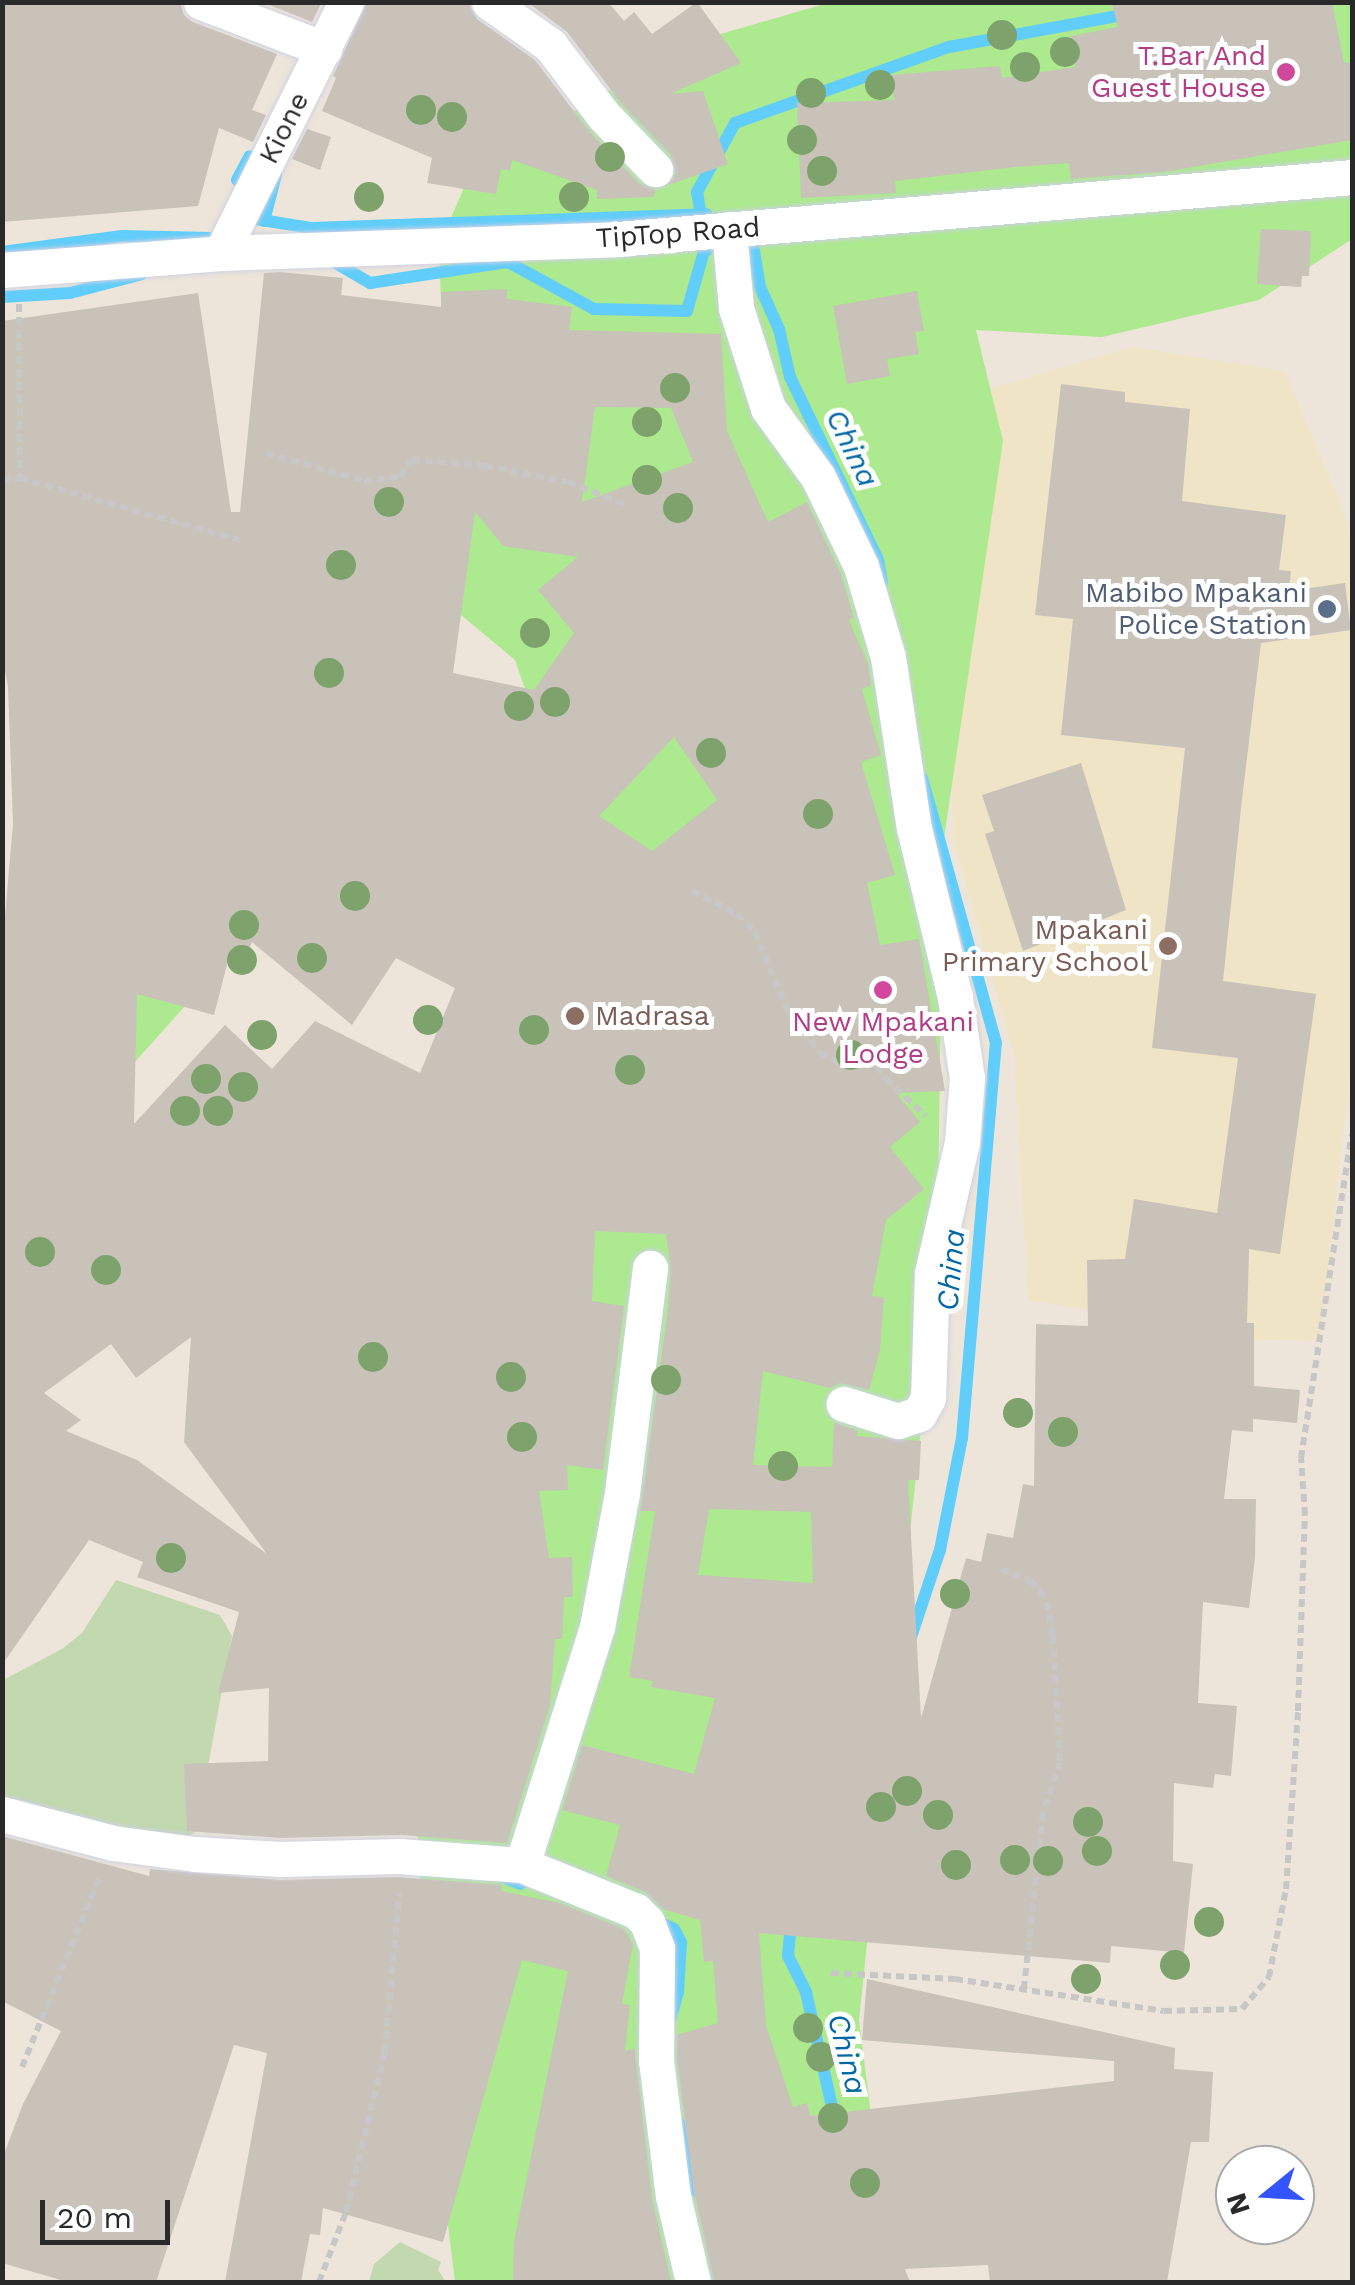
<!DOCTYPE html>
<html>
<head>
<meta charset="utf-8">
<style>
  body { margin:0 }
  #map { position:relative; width:1355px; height:2285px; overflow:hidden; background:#ede5d9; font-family:"Work Sans",sans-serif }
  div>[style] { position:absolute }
  .education>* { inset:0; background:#f0e4c6 }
  .green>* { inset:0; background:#ace98f }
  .cemetery>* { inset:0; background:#c2d8ae }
  .stream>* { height:12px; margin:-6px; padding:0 6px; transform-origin:6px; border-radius:6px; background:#61cdfa }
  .building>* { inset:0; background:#c8c2b9 }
  .path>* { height:6px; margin-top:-3px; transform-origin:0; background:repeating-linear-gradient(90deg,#c7c7c7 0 8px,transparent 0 13px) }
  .roads { filter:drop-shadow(0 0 2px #ced2e4) drop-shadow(0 0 2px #ced2e4) }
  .minor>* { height:35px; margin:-17.5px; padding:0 17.5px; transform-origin:17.5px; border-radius:17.5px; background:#fff }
  .trees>* { width:30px; height:30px; margin:-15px; border-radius:50%; background:#7ea26c }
  .dots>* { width:28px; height:28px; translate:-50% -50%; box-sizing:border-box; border:5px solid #fff; border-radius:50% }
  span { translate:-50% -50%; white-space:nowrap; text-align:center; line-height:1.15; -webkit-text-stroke:10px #fff; paint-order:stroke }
  .hotel-label { font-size:28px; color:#b23c85 }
  .right { translate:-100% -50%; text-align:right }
  .street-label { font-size:28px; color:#292929 }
  .service-label { font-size:28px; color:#4e5e75 }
  .education-label { font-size:28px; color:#785e54 }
  .left { translate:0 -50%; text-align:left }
  .water-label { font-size:30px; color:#0168a5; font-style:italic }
  .frame { position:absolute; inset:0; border:5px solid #292929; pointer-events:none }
  .north { position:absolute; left:1215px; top:2145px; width:100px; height:100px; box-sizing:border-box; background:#fff; border:2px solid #a9a9a9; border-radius:50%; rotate:252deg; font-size:28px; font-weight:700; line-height:40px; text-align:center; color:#292929 }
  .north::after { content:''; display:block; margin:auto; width:35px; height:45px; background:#3454ff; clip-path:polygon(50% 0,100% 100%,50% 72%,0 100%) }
  .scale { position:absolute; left:40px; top:2200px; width:130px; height:45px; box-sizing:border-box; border:5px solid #292929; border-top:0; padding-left:12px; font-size:30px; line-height:35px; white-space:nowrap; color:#292929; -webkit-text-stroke:8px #fff; paint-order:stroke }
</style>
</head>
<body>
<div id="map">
  <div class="education">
    <div style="clip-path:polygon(1132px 347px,1285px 371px,1340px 502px,1352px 544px,1352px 1054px,1320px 1341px,1220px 1339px,1189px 1325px,1028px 1300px,1014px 1055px,953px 839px,950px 624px,965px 396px)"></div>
  </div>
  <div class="green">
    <div style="clip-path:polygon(828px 3px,1352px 3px,1352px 239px,1259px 300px,1102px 337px,976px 330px,1003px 441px,943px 845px,937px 1275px,859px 2020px,888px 2250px,901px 2282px,455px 2282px,431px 2087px,403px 1555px,548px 754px,515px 660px,461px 615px,385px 783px,3px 1209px,3px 925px,185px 724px,444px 387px,439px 245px,471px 172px,689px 43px)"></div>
  </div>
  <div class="cemetery">
    <div style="clip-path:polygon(116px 1580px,220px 1615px,232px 1636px,196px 1831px,172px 1847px,3px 1802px,3px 1680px,62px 1649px,82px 1633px)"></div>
    <div style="clip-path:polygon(400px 2242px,441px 2262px,438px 2270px,446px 2282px,369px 2282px,374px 2264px)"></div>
  </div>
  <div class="stream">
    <div style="left:237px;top:180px;width:27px;rotate:-62deg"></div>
    <div style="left:255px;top:219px;width:58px;rotate:9deg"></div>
    <div style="left:312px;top:228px;width:395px;rotate:-2deg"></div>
    <div style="left:264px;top:221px;width:48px;rotate:-75.4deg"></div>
    <div style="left:753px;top:245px;width:43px;rotate:80.5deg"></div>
    <div style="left:760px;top:287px;width:46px;rotate:65.7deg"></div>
    <div style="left:779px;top:329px;width:49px;rotate:77.1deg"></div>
    <div style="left:790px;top:377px;width:203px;rotate:64.3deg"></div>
    <div style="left:878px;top:560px;width:22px;rotate:80deg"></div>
    <div style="left:707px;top:250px;width:59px;rotate:-99.8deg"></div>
    <div style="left:697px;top:192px;width:79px;rotate:-61.2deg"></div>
    <div style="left:735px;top:123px;width:227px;rotate:-19.6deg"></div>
    <div style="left:949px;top:47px;width:183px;rotate:-10.4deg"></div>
    <div style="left:2px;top:252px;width:121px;rotate:-7.6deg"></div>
    <div style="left:122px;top:236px;width:87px;rotate:1.3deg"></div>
    <div style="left:329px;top:259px;width:48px;rotate:30.3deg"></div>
    <div style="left:370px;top:283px;width:140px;rotate:-8.7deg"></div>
    <div style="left:508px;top:262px;width:98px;rotate:28.7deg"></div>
    <div style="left:594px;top:309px;width:93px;rotate:1.2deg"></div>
    <div style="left:687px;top:311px;width:58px;rotate:-74.1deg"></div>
    <div style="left:2px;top:297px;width:68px;rotate:-3.4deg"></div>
    <div style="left:70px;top:293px;width:74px;rotate:-14.8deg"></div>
    <div style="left:910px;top:1640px;width:95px;rotate:-71.6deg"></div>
    <div style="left:940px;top:1550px;width:114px;rotate:-78.9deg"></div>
    <div style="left:962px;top:1438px;width:396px;rotate:-85.1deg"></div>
    <div style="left:996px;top:1043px;width:275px;rotate:-105.6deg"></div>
    <div style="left:500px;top:1876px;width:22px;rotate:21deg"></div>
    <div style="left:656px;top:1920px;width:20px;rotate:27deg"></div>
    <div style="left:674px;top:1929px;width:15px;rotate:62deg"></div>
    <div style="left:681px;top:1942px;width:50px;rotate:93.4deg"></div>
    <div style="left:678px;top:1992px;width:29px;rotate:106deg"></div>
    <div style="left:791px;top:1922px;width:34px;rotate:95deg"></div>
    <div style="left:788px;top:1956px;width:40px;rotate:63.4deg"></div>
    <div style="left:806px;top:1992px;width:140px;rotate:77.2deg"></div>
    <div style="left:679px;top:2123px;width:70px;rotate:76deg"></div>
  </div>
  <div class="building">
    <div style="clip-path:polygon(2px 2px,180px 2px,184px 15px,193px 22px,277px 54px,252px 110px,266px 115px,253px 142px,219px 128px,198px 206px,2px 222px)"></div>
    <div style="clip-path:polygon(262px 2px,322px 2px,312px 22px)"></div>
    <div style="clip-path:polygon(367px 2px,468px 2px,477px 19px,535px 60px,589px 131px,640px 184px,656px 190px,653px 197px,597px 199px,597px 190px,512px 160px,510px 171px,501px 169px,496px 194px,427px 183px,432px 158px,322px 111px,336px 78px,333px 76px)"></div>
    <div style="clip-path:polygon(527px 2px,608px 2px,624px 21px,634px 12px,652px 34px,697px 2px,741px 63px,670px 94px,703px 91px,728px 164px,668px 185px,676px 174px,671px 155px,620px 102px,567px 32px)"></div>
    <div style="clip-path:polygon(1112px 2px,1332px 2px,1344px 63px,1352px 62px,1352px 140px,1164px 172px,1071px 179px,1069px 163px,1015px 167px,895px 181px,896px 193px,801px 198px,797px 103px,894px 100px,892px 75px,1000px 66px,1002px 78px,1075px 67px,1071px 36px,1118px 27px)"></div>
    <div style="clip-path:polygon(307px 129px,331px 137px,320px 170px,292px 159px)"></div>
    <div style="clip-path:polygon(1261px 229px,1311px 231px,1309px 276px,1302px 276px,1301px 287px,1257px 284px)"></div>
    <div style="clip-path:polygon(evenodd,280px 272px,343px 278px,341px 295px,441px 307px,441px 292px,507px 289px,507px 299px,572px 307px,569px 330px,721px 334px,727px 431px,768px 522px,807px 502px,841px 574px,854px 618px,849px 620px,868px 664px,871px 685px,862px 689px,881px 755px,861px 762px,895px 875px,867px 883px,880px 945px,919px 939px,945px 1091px,896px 1093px,920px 1122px,890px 1147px,924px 1189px,886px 1220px,872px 1296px,884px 1297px,880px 1350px,869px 1390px,840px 1383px,830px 1388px,763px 1371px,753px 1465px,832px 1467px,834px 1422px,858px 1431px,856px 1436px,921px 1441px,919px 1480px,908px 1480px,921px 1718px,966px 1558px,981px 1562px,987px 1533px,1013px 1538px,1023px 1484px,1034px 1486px,1036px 1324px,1088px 1326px,1087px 1260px,1125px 1259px,1134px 1199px,1217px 1213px,1238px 1058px,1152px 1048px,1185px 748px,1061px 735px,1073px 619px,1035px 615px,1061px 384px,1125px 392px,1125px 402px,1190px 409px,1182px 501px,1286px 515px,1279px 570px,1291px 571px,1289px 591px,1345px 583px,1351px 630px,1261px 643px,1242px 799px,1223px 981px,1316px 994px,1280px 1254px,1249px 1249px,1247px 1323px,1254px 1323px,1254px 1386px,1300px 1390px,1297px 1423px,1253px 1419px,1253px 1432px,1232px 1430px,1224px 1499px,1256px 1499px,1255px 1558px,1249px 1608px,1203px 1602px,1198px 1703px,1237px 1706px,1231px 1776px,1215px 1774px,1213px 1788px,1174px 1783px,1173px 1861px,1193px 1864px,1184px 1953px,1111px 1946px,1110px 1963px,759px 1933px,766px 2025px,793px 2107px,807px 2103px,810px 2116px,1114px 2081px,1114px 2061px,862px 2040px,867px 1979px,1175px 2048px,1174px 2069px,1213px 2072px,1209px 2142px,1191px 2142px,1167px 2282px,990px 2282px,988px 2265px,905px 2269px,910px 2282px,714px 2282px,694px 2192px,677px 2059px,677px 2035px,718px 2023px,713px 1961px,704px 1962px,700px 1920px,663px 1909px,645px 1892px,606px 1876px,620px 1825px,562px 1810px,582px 1745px,694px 1774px,715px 1698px,651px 1687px,653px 1681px,629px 1677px,655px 1511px,640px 1511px,668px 1310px,671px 1270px,666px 1234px,595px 1231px,592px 1301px,624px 1306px,603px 1470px,567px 1465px,568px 1490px,539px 1491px,549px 1558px,572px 1557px,573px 1597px,564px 1597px,562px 1639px,555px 1639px,550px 1705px,507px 1843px,401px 1835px,281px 1838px,187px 1831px,184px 1764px,268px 1761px,269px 1688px,218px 1693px,239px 1612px,137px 1577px,143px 1562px,89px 1540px,2px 1665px,2px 950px,13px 824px,8px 687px,2px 654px,2px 321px,198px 293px,231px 512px,240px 512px,264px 273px,280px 272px,595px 407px,671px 408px,693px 462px,582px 502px,595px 407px,280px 272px,475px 512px,503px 546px,578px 557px,538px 590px,574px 633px,534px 690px,453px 673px,475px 512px,280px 272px,674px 737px,717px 800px,652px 851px,599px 816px,674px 737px,280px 272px,252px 942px,352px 1025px,396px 958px,455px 988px,420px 1073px,315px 1021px,272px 1069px,225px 1025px,134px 1124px,137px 994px,214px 1015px,230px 953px,244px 959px,252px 942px,280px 272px,191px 1337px,184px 1442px,267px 1554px,137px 1460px,66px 1431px,81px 1420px,44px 1393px,111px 1344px,136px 1378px,191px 1337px,280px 272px,709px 1509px,811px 1512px,813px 1583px,698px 1575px,709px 1509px)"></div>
    <div style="clip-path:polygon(917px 291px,924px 331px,915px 332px,919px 354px,887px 359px,890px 376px,847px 384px,833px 306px)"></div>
    <div style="clip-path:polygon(1081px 763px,1126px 910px,1023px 951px,985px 834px,994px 831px,982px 795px)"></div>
    <div style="clip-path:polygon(2px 1836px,149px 1876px,150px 1869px,280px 1880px,398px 1877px,502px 1885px,501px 1891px,560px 1903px,624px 1929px,633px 1944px,622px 2004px,630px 2005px,625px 2051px,635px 2048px,652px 2199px,671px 2282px,513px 2282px,514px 2242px,568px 1971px,522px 1960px,443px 2242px,323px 2208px,320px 2235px,310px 2234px,301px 2282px,225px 2282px,267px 2053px,234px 2045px,156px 2282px,68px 2282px,2px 2263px,2px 2159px,23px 2104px,61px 2031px,2px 2001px)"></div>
  </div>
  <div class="path">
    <div style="left:19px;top:304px;width:174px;rotate:89.7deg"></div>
    <div style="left:266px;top:453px;width:102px;rotate:15.9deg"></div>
    <div style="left:364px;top:481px;width:36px;rotate:-6deg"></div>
    <div style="left:400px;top:477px;width:21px;rotate:-55deg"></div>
    <div style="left:412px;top:460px;width:73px;rotate:4.7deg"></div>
    <div style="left:485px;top:466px;width:85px;rotate:10.9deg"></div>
    <div style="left:568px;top:482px;width:63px;rotate:21.3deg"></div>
    <div style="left:2px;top:479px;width:18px;rotate:-3deg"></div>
    <div style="left:20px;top:478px;width:232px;rotate:15.8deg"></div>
    <div style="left:2px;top:743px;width:109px;rotate:90deg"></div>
    <div style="left:692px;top:891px;width:51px;rotate:27.1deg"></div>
    <div style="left:737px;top:914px;width:25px;rotate:45deg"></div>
    <div style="left:755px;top:932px;width:83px;rotate:67.4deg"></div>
    <div style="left:787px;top:1009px;width:55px;rotate:53.1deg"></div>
    <div style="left:820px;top:1053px;width:25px;rotate:27deg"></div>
    <div style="left:842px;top:1064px;width:24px;rotate:-28deg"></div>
    <div style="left:863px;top:1053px;width:6px;rotate:18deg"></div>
    <div style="left:869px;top:1055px;width:29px;rotate:55deg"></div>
    <div style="left:886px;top:1079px;width:54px;rotate:42.8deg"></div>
    <div style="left:1001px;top:1569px;width:31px;rotate:21deg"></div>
    <div style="left:1030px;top:1580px;width:15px;rotate:48deg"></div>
    <div style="left:1040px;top:1591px;width:13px;rotate:58deg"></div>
    <div style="left:1047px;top:1602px;width:35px;rotate:80deg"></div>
    <div style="left:1053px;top:1636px;width:126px;rotate:86.8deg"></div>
    <div style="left:1060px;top:1762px;width:54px;rotate:108.4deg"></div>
    <div style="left:1043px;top:1813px;width:177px;rotate:96.2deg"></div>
    <div style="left:831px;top:1973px;width:124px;rotate:2.8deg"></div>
    <div style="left:955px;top:1979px;width:211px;rotate:8.7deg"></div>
    <div style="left:1164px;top:2011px;width:78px;rotate:-1.5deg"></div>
    <div style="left:1242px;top:2009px;width:42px;rotate:-49.8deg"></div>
    <div style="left:1269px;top:1977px;width:90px;rotate:-79.1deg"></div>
    <div style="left:1286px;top:1889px;width:178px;rotate:-86.1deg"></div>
    <div style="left:1298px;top:1711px;width:196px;rotate:-88deg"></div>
    <div style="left:1305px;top:1515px;width:57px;rotate:-94deg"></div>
    <div style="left:1301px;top:1458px;width:328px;rotate:-81.1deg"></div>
    <div style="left:22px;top:2067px;width:204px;rotate:-67.8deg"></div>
    <div style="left:319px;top:2282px;width:75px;rotate:-68.9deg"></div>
    <div style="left:346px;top:2212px;width:165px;rotate:-76.3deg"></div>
    <div style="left:385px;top:2052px;width:159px;rotate:-84.9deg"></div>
  </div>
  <div class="roads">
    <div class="minor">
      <div style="left:201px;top:2px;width:132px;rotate:20.9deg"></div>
      <div style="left:489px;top:2px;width:75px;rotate:35.2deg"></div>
      <div style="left:550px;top:45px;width:89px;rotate:52.7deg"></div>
      <div style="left:604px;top:116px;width:74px;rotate:46.1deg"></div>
      <div style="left:729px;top:229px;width:79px;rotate:84.9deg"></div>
      <div style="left:736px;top:308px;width:105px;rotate:72.3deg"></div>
      <div style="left:768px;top:408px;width:85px;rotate:54.1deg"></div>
      <div style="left:818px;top:477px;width:99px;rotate:64.2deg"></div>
      <div style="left:861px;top:566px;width:95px;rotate:73.5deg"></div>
      <div style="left:888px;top:657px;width:173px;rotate:81.4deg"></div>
      <div style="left:914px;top:828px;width:174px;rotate:76.4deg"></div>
      <div style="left:955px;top:997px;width:82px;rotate:81.6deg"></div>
      <div style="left:967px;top:1078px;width:64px;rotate:94.5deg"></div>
      <div style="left:962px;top:1142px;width:134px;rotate:102.9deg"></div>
      <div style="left:932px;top:1273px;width:125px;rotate:91.8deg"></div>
      <div style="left:928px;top:1398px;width:18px;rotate:119deg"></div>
      <div style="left:919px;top:1414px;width:22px;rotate:162deg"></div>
      <div style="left:898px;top:1421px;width:57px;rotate:-162.5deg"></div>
      <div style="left:221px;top:253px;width:280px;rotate:-63.5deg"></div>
      <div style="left:2px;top:270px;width:220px;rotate:-4.4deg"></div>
      <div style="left:221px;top:253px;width:396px;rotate:-2deg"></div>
      <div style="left:617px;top:239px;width:738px;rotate:-4.82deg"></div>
      <div style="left:2px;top:1814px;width:115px;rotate:14.6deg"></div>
      <div style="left:113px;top:1843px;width:83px;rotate:7.6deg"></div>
      <div style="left:195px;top:1854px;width:86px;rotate:3.3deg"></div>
      <div style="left:281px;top:1859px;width:118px;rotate:-1.5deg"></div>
      <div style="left:399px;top:1856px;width:123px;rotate:4.2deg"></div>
      <div style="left:522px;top:1865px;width:123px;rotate:22deg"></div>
      <div style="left:636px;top:1911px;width:16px;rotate:45deg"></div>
      <div style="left:647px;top:1922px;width:28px;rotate:69deg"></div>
      <div style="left:657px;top:1948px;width:112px;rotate:90.5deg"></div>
      <div style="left:656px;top:2060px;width:137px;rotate:82.9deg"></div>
      <div style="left:673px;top:2196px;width:88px;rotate:76.9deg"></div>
      <div style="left:522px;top:1865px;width:250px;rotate:-72.5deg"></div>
      <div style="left:597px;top:1627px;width:136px;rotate:-79.4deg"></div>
      <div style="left:622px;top:1493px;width:227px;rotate:-82.9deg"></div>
    </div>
  </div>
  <div class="trees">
    <div style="left:1002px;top:35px"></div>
    <div style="left:1065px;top:52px"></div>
    <div style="left:1025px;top:67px"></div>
    <div style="left:880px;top:85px"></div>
    <div style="left:811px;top:93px"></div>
    <div style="left:421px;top:110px"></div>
    <div style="left:452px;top:117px"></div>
    <div style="left:802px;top:140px"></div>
    <div style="left:610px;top:157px"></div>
    <div style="left:822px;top:171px"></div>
    <div style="left:369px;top:197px"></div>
    <div style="left:574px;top:197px"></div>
    <div style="left:675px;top:388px"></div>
    <div style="left:647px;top:422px"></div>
    <div style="left:647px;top:480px"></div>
    <div style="left:389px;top:502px"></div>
    <div style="left:678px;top:508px"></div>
    <div style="left:341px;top:565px"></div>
    <div style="left:535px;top:633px"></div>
    <div style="left:329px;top:673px"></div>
    <div style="left:555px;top:702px"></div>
    <div style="left:519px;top:706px"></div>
    <div style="left:711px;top:753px"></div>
    <div style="left:818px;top:814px"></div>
    <div style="left:355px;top:896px"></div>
    <div style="left:244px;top:925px"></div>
    <div style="left:312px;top:958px"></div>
    <div style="left:242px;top:960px"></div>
    <div style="left:428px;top:1020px"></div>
    <div style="left:534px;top:1030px"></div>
    <div style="left:262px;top:1035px"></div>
    <div style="left:851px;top:1055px"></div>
    <div style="left:630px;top:1070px"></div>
    <div style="left:206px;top:1079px"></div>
    <div style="left:243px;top:1087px"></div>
    <div style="left:185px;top:1111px"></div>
    <div style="left:218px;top:1111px"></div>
    <div style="left:40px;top:1252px"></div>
    <div style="left:106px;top:1270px"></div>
    <div style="left:373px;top:1357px"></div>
    <div style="left:511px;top:1377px"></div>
    <div style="left:666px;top:1380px"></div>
    <div style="left:1018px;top:1413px"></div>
    <div style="left:1063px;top:1432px"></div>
    <div style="left:522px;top:1437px"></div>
    <div style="left:783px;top:1466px"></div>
    <div style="left:171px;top:1558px"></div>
    <div style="left:955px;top:1594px"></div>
    <div style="left:907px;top:1791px"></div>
    <div style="left:881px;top:1807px"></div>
    <div style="left:938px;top:1815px"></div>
    <div style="left:1088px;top:1822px"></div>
    <div style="left:1097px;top:1851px"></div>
    <div style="left:1015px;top:1860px"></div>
    <div style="left:1048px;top:1861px"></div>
    <div style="left:956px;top:1865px"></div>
    <div style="left:1209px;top:1922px"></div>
    <div style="left:1175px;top:1965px"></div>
    <div style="left:1086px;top:1979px"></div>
    <div style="left:808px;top:2028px"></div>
    <div style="left:821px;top:2057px"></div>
    <div style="left:833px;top:2118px"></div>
    <div style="left:865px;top:2183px"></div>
  </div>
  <div class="dots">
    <div style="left:1286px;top:72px;background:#d1479c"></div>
    <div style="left:1327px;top:609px;background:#5c6f8a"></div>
    <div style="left:1168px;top:946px;background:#8d6e63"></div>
    <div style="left:883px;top:990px;background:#d1479c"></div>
    <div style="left:575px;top:1016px;background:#8d6e63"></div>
  </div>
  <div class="hotel-label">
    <span class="right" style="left:1266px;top:72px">T.Bar And<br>Guest House</span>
    <span style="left:883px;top:1038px">New Mpakani<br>Lodge</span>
  </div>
  <div class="street-label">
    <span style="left:284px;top:128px;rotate:-63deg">Kione</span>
    <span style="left:678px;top:233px;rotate:-4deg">TipTop Road</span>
  </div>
  <div class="service-label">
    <span class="right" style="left:1307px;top:609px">Mabibo Mpakani<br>Police Station</span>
  </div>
  <div class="education-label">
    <span class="right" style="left:1148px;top:946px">Mpakani<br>Primary School</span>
    <span class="left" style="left:595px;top:1016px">Madrasa</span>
  </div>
  <div class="water-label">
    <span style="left:852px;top:448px;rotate:64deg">China</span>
    <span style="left:951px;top:1270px;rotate:-85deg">China</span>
    <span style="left:847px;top:2054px;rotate:76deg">China</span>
  </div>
  <div class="frame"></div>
  <div class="north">N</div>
  <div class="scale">20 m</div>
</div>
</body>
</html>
